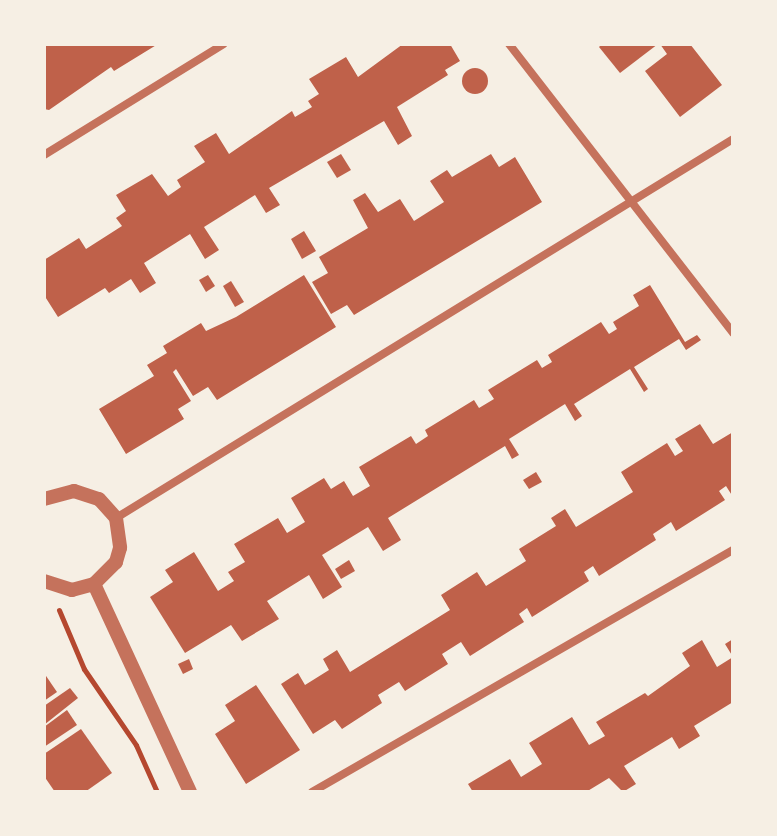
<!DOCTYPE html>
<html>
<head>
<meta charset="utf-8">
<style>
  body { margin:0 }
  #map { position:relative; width:777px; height:836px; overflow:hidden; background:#f6efe4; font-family:Commissioner,sans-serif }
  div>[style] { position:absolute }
  .building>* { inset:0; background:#bf614a }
  .round { border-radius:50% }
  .path>* { height:5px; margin:-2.5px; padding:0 2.5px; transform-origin:2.5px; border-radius:2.5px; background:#b5482f }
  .minor>* { height:8px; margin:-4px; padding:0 4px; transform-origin:4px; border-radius:4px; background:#c5725c }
  .tertiary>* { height:14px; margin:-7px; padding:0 7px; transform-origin:7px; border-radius:7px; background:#c5725c }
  span { translate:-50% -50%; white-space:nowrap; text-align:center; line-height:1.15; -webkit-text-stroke:8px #f6efe4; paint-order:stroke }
  .frame { position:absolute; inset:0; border:46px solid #f6efe4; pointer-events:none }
</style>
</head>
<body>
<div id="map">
  <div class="building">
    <div style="clip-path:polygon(44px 44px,158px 44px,114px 71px,111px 67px,49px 110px,44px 109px)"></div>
    <div style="clip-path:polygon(403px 44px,450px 44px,460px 61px,445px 70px,448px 75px,397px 107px,412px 136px,398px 145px,384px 121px,269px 188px,280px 205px,266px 213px,255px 195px,204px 227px,219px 250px,205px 259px,190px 234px,144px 263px,156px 283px,140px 293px,131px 279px,109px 293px,105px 288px,58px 317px,44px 295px,44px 260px,79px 238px,86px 249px,122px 226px,116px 218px,126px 211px,116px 195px,152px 174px,168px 196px,181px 187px,177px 180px,205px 162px,194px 146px,216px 133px,229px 154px,292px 111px,295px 117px,312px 107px,308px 101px,319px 94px,309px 79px,346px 57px,358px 77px)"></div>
    <div style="clip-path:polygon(602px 44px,658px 44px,620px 73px,599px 47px)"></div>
    <div style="clip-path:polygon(660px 44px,690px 44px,722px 85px,680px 117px,645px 71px,667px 54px)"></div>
    <div class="round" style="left:462px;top:68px;width:26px;height:26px"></div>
    <div style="clip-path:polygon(341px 154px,351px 170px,337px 178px,327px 162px)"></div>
    <div style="clip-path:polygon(491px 154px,499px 167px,515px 157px,542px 202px,354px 315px,347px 305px,331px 314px,312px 282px,328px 273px,319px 257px,368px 228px,353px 200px,365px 193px,378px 212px,400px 199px,414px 221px,444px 202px,430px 181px,447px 170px,452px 177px)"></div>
    <div style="clip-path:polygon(304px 231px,316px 251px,302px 259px,291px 239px)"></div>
    <div style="clip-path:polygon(208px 275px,215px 286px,206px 292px,199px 280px)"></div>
    <div style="clip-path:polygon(304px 275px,336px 327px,217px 400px,208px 387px,193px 396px,176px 369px,173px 372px,191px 401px,178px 409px,184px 419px,126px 454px,99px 409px,154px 376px,147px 365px,167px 353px,163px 346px,201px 323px,206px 331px,236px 317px)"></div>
    <div style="clip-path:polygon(231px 281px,244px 302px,235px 307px,223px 286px)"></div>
    <div style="clip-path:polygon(650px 285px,685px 342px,697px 335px,701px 340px,686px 350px,679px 339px,634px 367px,648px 389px,644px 392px,630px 369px,574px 404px,582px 416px,575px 421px,565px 404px,509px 439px,519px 455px,512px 459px,505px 446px,388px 518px,401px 540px,383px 551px,368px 527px,322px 555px,342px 587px,323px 599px,309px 575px,267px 601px,279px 619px,242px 641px,231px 625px,185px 653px,150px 597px,173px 582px,165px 570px,194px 552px,218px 591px,234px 581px,228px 572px,245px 562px,234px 544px,278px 518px,287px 533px,305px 522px,291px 498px,324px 478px,331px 489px,344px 481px,353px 496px,370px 486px,359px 467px,411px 436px,416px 444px,428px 436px,425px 430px,474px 400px,479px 408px,494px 399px,488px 390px,537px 360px,542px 368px,552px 362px,548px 355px,601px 322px,609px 334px,617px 329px,613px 322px,639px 306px,633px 295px)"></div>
    <div style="clip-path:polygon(700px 424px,713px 444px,733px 432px,733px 497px,726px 486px,719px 491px,725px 500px,676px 531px,671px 522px,653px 534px,656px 540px,599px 576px,593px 566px,584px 572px,589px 581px,532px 617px,527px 608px,519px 614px,524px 622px,470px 656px,461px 642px,442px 654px,448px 664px,405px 691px,399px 682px,378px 695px,382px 703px,342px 729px,335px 720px,313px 734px,281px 684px,298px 673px,305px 685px,329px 670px,323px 659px,337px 650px,350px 672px,450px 610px,441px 595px,477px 572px,486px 586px,526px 561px,519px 549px,556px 526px,551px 518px,565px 509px,576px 527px,633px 492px,621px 472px,667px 443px,675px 456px,683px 451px,675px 439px)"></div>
    <div style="clip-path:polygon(536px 472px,542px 482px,529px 489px,523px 480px)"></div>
    <div style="clip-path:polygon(349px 560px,355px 571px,341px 579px,335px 569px)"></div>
    <div style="clip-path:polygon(733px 639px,733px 702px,694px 726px,700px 736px,679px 749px,672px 737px,624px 766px,636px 784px,623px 792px,609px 778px,586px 792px,473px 792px,468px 784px,510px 759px,521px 777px,542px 764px,529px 743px,572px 717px,589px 745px,605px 736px,596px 722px,645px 693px,648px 696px,690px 666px,682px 653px,702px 640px,717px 667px,733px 657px,725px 644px)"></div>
    <div style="clip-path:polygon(189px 659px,193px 669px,183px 674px,178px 664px)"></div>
    <div style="clip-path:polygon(44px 673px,57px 692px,44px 701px)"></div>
    <div style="clip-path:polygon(256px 685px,300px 750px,246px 784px,215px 734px,235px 721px,225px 705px)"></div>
    <div style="clip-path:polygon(70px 688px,78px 698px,44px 725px,44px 706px)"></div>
    <div style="clip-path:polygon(67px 710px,77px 725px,44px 747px,44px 727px)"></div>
    <div style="clip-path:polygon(81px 729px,112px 773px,85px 792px,55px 792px,44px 776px,44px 754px)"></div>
  </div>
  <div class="path">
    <div style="left:59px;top:610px;width:64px;rotate:67deg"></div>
    <div style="left:84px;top:669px;width:92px;rotate:55.6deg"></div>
    <div style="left:136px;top:745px;width:51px;rotate:65.9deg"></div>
  </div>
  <div class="minor">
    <div style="left:509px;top:44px;width:366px;rotate:52.2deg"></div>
    <div style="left:44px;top:155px;width:211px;rotate:-31.7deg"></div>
    <div style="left:116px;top:518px;width:724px;rotate:-31.56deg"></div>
    <div style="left:312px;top:792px;width:486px;rotate:-29.9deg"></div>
  </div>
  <div class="tertiary">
    <div style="left:44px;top:499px;width:31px;rotate:-15deg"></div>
    <div style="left:74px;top:491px;width:26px;rotate:18deg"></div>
    <div style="left:99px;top:499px;width:25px;rotate:48deg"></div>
    <div style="left:116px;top:518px;width:30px;rotate:82deg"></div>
    <div style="left:120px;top:548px;width:15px;rotate:106deg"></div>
    <div style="left:116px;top:562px;width:31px;rotate:135deg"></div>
    <div style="left:94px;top:584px;width:23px;rotate:165deg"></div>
    <div style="left:72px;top:590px;width:29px;rotate:-162deg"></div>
    <div style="left:94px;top:584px;width:229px;rotate:65.2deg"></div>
  </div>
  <div class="frame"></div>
</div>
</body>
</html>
